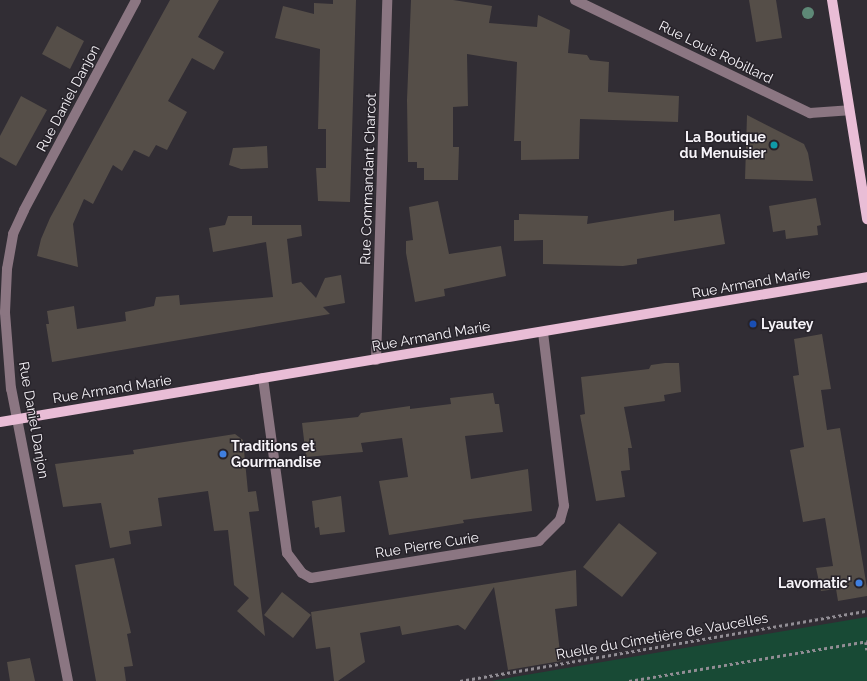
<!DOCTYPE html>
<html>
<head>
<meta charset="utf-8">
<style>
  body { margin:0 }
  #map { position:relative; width:867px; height:681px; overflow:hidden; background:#312d34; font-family:Raleway,sans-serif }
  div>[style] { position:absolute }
  .green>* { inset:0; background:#184a35 }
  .building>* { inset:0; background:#554e48 }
  .path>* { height:2.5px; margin-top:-1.25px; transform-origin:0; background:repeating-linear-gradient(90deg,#918d94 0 3px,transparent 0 6px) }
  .minor>* { height:10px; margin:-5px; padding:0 5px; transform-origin:5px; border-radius:5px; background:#8b7682 }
  .major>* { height:10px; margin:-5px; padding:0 5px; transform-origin:5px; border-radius:5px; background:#e9bdd6 }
  .trees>* { width:12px; height:12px; margin:-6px; border-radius:50%; background:#5e8977 }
  .dots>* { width:11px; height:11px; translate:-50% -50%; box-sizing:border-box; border:2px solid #27232a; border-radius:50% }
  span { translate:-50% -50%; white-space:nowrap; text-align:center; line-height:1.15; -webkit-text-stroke:3px #27232a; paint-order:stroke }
  .street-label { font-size:14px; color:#f6f3f8 }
  .poi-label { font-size:14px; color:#f6f3f8; font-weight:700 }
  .right { translate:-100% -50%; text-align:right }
  .left { translate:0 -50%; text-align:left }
</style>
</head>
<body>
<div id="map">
  <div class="green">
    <div style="clip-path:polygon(867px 617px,867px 681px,491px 681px)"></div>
  </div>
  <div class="building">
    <div style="clip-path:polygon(170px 0,219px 0,198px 37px,224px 52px,214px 70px,192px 58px,168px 101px,187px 112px,167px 150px,156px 145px,149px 157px,134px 150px,122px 171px,113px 165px,93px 204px,84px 199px,73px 224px,78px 267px,37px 256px,41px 239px,50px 218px)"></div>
    <div style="clip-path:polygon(333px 0,356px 0,350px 202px,318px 201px,316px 168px,326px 168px,326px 129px,318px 129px,320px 49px,275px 38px,283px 6px,314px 14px,314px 3px,333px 4px)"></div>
    <div style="clip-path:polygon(411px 0,453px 0,492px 6px,489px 23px,537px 27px,538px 15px,570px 30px,568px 53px,587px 55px,590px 60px,609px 62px,608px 92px,679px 96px,678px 122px,580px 119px,579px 159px,521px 160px,521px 141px,514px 141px,517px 62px,467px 54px,468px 106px,453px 107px,453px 147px,459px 147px,458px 180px,424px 180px,424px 168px,417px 168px,417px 162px,408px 162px,407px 100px)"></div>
    <div style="clip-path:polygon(749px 0,776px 0,782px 38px,756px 42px)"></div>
    <div style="clip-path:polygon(57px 26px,84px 41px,70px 69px,42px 54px)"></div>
    <div style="clip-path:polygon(21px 96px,47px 110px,16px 166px,0 157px,0 136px)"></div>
    <div style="clip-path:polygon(747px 115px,804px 144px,808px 153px,813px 181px,745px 179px)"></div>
    <div style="clip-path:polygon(267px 146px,268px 168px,241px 169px,229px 165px,233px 148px)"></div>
    <div style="clip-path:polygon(816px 198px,821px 225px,817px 226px,818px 235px,786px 239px,785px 230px,773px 232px,769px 206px)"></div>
    <div style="clip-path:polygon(438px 201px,449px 254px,501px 246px,506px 276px,444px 289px,445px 296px,415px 302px,406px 253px,406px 241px,413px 240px,409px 207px)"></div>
    <div style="clip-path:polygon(674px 210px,674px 221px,720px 214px,725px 244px,637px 259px,637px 264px,623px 266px,543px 264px,543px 240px,514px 241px,514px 220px,519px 220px,519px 214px,588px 216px,587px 224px)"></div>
    <div style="clip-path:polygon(228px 216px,252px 216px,252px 225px,301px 225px,302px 236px,287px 239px,292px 284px,301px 282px,316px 298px,325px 278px,341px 275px,345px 303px,323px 307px,330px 314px,52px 362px,46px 324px,49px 324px,47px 311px,74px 306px,77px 329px,126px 321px,125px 312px,154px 306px,156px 297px,179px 295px,180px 305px,273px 297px,266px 242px,213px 252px,209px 228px,225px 225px)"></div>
    <div style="clip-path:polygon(822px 334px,831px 389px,821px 390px,827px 430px,840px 428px,867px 588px,867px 596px,838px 601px,836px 589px,821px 591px,816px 568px,833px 566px,825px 518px,803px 522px,790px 450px,804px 447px,793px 376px,799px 375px,794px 339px)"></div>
    <div style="clip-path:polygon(665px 363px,679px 363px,681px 392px,664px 395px,665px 401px,624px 407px,632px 448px,628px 448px,630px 470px,621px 471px,625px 497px,596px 501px,580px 415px,585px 414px,581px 377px,649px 369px,651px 365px)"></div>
    <div style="clip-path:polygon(493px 393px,495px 404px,499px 404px,503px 432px,465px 436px,471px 479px,528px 469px,532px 511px,463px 520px,464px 523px,389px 535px,379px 481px,408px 477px,402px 438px,361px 443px,363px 452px,306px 457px,302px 423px,358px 417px,361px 413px,410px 406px,410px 409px,451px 404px,450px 398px)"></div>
    <div style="clip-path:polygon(235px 434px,243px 440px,248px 492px,256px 491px,259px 511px,249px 512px,265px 636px,237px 611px,249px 598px,234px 585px,228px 530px,214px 531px,208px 491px,158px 498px,162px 526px,129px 531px,131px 544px,110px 548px,101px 503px,63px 507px,55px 464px,134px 454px,133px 450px)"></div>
    <div style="clip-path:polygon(341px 496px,345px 532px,320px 535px,319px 527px,315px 528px,312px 501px)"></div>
    <div style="clip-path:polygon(619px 523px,657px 553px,622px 597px,583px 567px)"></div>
    <div style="clip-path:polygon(114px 558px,131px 633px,127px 634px,133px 666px,124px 667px,126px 681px,96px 681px,75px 565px)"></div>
    <div style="clip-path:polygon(576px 570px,577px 606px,555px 609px,561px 661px,508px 670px,494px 587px,465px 630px,458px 625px,402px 635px,400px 626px,360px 633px,365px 662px,338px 681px,334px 681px,330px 647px,316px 649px,311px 612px)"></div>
    <div style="clip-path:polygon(282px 592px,311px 615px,293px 638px,264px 615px)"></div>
    <div style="clip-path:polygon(30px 658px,35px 681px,10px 681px,7px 662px)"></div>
  </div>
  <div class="path">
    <div style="left:866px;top:642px;width:8px;rotate:83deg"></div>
    <div style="left:460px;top:681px;width:413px;rotate:-9.8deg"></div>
    <div style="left:629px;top:681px;width:241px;rotate:-9.5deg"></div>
  </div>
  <div class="minor">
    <div style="left:575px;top:0;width:261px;rotate:25.7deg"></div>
    <div style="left:810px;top:113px;width:39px;rotate:-4deg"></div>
    <div style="left:376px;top:360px;width:360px;rotate:-88.2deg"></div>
    <div style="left:263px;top:378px;width:177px;rotate:82.2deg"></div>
    <div style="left:287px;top:553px;width:25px;rotate:53deg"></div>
    <div style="left:302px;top:573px;width:10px;rotate:29deg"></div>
    <div style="left:311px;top:578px;width:231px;rotate:-9.2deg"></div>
    <div style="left:539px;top:541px;width:30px;rotate:-45deg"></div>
    <div style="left:560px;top:520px;width:15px;rotate:-74deg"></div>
    <div style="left:564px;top:506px;width:175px;rotate:-96.9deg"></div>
    <div style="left:68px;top:681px;width:298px;rotate:-101deg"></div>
    <div style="left:11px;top:389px;width:77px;rotate:-94.5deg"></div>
    <div style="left:5px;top:312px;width:43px;rotate:-87.3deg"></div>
    <div style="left:7px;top:269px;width:36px;rotate:-80deg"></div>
    <div style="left:13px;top:234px;width:26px;rotate:-65deg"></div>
    <div style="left:24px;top:210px;width:238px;rotate:-61.9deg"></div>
  </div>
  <div class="major">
    <div style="left:832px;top:0;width:222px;rotate:80.9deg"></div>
    <div style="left:0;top:422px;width:879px;rotate:-9.49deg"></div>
  </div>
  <div class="trees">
    <div style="left:808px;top:13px"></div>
  </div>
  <div class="dots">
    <div style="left:774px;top:145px;background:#0f9aa8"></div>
    <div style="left:753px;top:324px;background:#1a4fb4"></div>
    <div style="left:223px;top:454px;background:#3f7fe0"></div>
    <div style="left:859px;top:583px;background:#3f7fe0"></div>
  </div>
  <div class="street-label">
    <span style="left:716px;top:52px;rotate:26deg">Rue Louis Robillard</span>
    <span style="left:68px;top:98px;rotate:-62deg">Rue Daniel Danjon</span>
    <span style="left:368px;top:179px;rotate:-88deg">Rue Commandant Charcot</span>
    <span style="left:751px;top:283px;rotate:-10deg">Rue Armand Marie</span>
    <span style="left:431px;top:336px;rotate:-10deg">Rue Armand Marie</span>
    <span style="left:112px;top:389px;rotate:-9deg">Rue Armand Marie</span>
    <span style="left:34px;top:420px;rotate:80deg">Rue Daniel Danjon</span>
    <span style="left:427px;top:545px;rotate:-9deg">Rue Pierre Curie</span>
    <span style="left:662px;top:636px;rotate:-10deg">Ruelle du Cimetière de Vaucelles</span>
  </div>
  <div class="poi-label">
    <span class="right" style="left:766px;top:145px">La Boutique<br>du Menuisier</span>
    <span class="left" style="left:761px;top:324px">Lyautey</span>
    <span class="left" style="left:231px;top:454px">Traditions et<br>Gourmandise</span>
    <span class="right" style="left:851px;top:583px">Lavomatic'</span>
  </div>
</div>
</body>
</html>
